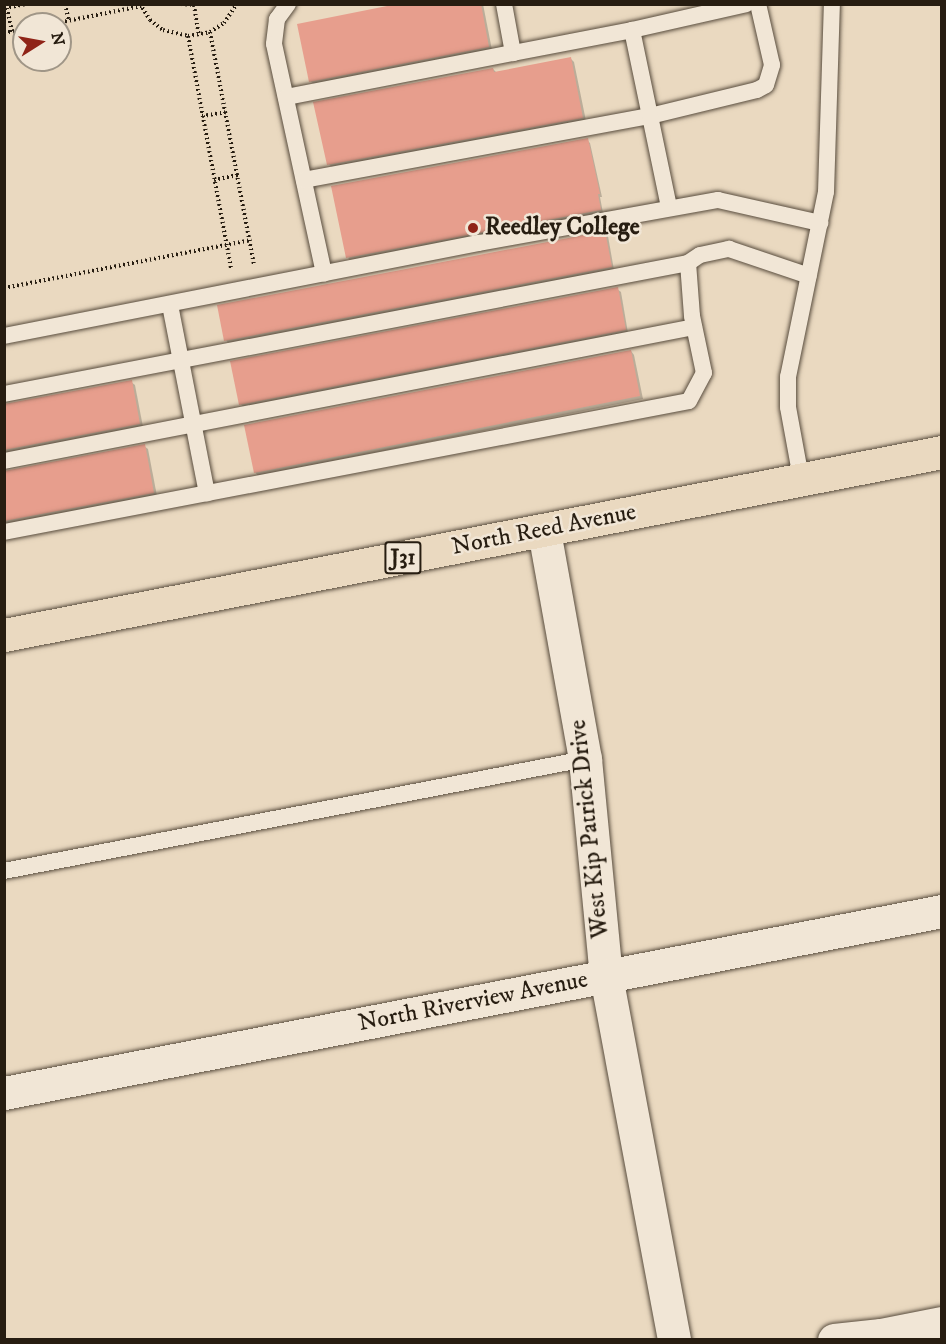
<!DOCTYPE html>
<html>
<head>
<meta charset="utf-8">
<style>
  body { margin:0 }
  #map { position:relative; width:946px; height:1344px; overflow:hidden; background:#ead9c0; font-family:"IM FELL DW Pica",serif }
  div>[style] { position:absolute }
  .shadow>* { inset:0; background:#0003 }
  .building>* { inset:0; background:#e79e8d }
  .path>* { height:4px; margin-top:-2px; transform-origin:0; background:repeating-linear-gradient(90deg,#271d11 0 1.5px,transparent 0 4.5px) }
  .roads { filter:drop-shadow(0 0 2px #584c3d) drop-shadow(0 0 2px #584c3d) }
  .lane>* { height:16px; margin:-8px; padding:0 8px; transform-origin:8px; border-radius:8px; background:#f1e6d6 }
  .street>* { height:33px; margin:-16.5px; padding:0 16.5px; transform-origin:16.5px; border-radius:16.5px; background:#f1e6d6 }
  .primary>* { height:33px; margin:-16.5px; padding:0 16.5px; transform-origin:16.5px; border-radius:16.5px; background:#ead9c0 }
  .dots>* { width:16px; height:16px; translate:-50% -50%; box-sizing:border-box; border:3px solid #f1e6d6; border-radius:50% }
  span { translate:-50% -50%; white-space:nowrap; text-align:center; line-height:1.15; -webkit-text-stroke:5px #f1e6d6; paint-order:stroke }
  .shield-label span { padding:2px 4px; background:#f1e6d6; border:2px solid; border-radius:4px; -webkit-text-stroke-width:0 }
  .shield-label { font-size:22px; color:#271d11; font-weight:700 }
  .poi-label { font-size:24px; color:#271d11; font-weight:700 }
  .left { translate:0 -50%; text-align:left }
  .street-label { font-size:24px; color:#271d11 }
  .frame { position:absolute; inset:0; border:6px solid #271d11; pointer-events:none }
  .north { position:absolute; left:12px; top:12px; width:60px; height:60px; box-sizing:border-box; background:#f1e6d6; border:2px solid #a09687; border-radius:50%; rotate:79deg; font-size:16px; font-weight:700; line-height:24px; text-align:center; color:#271d11 }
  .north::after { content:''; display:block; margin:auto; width:21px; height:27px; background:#8f2418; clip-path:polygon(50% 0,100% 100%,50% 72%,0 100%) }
</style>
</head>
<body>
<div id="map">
  <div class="shadow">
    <div style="clip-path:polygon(405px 4px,483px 4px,492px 50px,314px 84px,310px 81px)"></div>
    <div style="clip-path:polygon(570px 58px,574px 62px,586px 121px,332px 168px,329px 164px,493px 69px,497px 73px)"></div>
    <div style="clip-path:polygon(587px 140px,590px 143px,602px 197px,600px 197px,603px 213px,351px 261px,348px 258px)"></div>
    <div style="clip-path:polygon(604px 233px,608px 236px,614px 270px,229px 344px,226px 340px)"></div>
    <div style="clip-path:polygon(617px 289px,621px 292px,628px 333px,244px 407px,240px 404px)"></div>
    <div style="clip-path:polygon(631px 351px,634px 355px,643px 399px,258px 476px,255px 472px)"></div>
    <div style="clip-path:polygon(131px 382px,135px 385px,143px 427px,4px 454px,4px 405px)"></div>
    <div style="clip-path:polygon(144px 446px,148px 449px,157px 496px,4px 525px,4px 472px)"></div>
  </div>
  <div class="building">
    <div style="clip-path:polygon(397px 4px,481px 4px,489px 47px,309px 82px,297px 24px)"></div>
    <div style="clip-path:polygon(571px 57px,583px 118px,327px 165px,313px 102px,493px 68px,494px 72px)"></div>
    <div style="clip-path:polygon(588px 138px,600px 194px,598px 194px,601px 210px,346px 258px,331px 186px)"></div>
    <div style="clip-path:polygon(605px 231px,612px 267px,224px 341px,217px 305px)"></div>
    <div style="clip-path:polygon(618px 287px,626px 330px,239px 405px,230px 361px)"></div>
    <div style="clip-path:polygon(631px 350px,640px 396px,254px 473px,244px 425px)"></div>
    <div style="clip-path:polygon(132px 380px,140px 424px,4px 450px,4px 404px)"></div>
    <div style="clip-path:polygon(145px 444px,154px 493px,4px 521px,4px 471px)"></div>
  </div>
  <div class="path">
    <div style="left:65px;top:4px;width:17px;rotate:77deg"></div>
    <div style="left:140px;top:4px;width:19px;rotate:58deg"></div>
    <div style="left:150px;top:20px;width:16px;rotate:38deg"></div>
    <div style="left:163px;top:30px;width:26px;rotate:13deg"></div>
    <div style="left:188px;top:36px;width:22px;rotate:-10deg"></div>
    <div style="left:210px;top:32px;width:17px;rotate:-33deg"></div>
    <div style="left:224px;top:23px;width:23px;rotate:-56deg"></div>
    <div style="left:181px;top:4px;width:14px;rotate:4deg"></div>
    <div style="left:194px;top:5px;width:31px;rotate:81deg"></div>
    <div style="left:5px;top:8px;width:20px;rotate:-11deg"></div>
    <div style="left:7px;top:8px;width:25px;rotate:78deg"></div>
    <div style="left:52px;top:24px;width:91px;rotate:-11.4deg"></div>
    <div style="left:210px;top:32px;width:236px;rotate:79.3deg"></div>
    <div style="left:4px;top:33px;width:20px;rotate:-11deg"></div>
    <div style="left:188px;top:36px;width:236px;rotate:79.5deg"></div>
    <div style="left:202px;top:116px;width:24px;rotate:-9deg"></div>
    <div style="left:214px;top:180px;width:25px;rotate:-12deg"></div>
    <div style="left:4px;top:288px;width:252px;rotate:-11deg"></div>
  </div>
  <div class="roads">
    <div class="lane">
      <div style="left:288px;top:4px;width:19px;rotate:126deg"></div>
      <div style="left:277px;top:19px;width:25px;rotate:97deg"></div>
      <div style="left:274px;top:44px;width:235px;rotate:77.7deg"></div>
      <div style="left:504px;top:4px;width:50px;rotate:79.6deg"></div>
      <div style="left:513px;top:53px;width:121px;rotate:-10.9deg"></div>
      <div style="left:286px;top:97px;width:231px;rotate:-11deg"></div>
      <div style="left:304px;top:180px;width:352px;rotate:-10.5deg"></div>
      <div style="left:650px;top:116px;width:110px;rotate:-13.7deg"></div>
      <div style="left:757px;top:90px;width:10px;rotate:-29deg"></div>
      <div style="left:766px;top:85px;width:21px;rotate:-73deg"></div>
      <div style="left:772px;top:65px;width:63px;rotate:-102.9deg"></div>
      <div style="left:669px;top:207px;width:181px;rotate:-101.8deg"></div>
      <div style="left:632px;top:30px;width:117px;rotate:-12.8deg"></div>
      <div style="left:170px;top:305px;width:192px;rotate:78.9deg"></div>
      <div style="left:4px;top:336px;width:484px;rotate:-11.1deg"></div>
      <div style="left:479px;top:243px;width:243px;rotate:-10.2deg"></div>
      <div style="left:718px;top:200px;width:105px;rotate:12.7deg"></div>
      <div style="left:4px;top:394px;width:696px;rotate:-10.84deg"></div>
      <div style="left:4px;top:461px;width:703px;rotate:-10.99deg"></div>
      <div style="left:801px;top:478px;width:72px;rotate:-100.4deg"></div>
      <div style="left:788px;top:407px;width:30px;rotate:-90deg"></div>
      <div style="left:788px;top:377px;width:189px;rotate:-78.4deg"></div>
      <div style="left:826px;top:192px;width:188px;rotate:-88.2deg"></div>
      <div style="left:4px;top:532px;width:697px;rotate:-10.83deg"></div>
      <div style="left:689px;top:401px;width:32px;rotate:-62deg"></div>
      <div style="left:704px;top:373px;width:58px;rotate:-101.9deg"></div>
      <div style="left:692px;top:316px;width:53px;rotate:-94.3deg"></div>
      <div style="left:688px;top:263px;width:14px;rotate:-34deg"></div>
      <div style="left:700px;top:255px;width:30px;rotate:-12deg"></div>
      <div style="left:729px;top:249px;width:84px;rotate:18.6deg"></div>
      <div style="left:4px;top:871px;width:592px;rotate:-10.91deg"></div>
    </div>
    <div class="street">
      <div style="left:544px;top:531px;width:232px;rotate:79.8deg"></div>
      <div style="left:585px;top:759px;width:218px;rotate:84.5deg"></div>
      <div style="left:606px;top:976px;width:370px;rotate:79.4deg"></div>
      <div style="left:4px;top:1093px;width:955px;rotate:-10.98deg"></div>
      <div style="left:834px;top:1340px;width:47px;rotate:-6.1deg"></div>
      <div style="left:881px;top:1335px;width:62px;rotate:-11.1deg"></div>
    </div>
    <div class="primary">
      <div style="left:4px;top:635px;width:956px;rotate:-11.04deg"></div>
    </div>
  </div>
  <div class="dots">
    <div style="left:473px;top:228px;background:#8f2418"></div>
  </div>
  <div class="shield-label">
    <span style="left:403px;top:558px">J31</span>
  </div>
  <div class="poi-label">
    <span class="left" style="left:485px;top:228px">Reedley College</span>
  </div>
  <div class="street-label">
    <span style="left:544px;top:530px;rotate:-11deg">North Reed Avenue</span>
    <span style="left:590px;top:829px;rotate:-96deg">West Kip Patrick Drive</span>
    <span style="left:473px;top:1002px;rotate:-11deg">North Riverview Avenue</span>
  </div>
  <div class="frame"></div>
  <div class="north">N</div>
</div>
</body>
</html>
